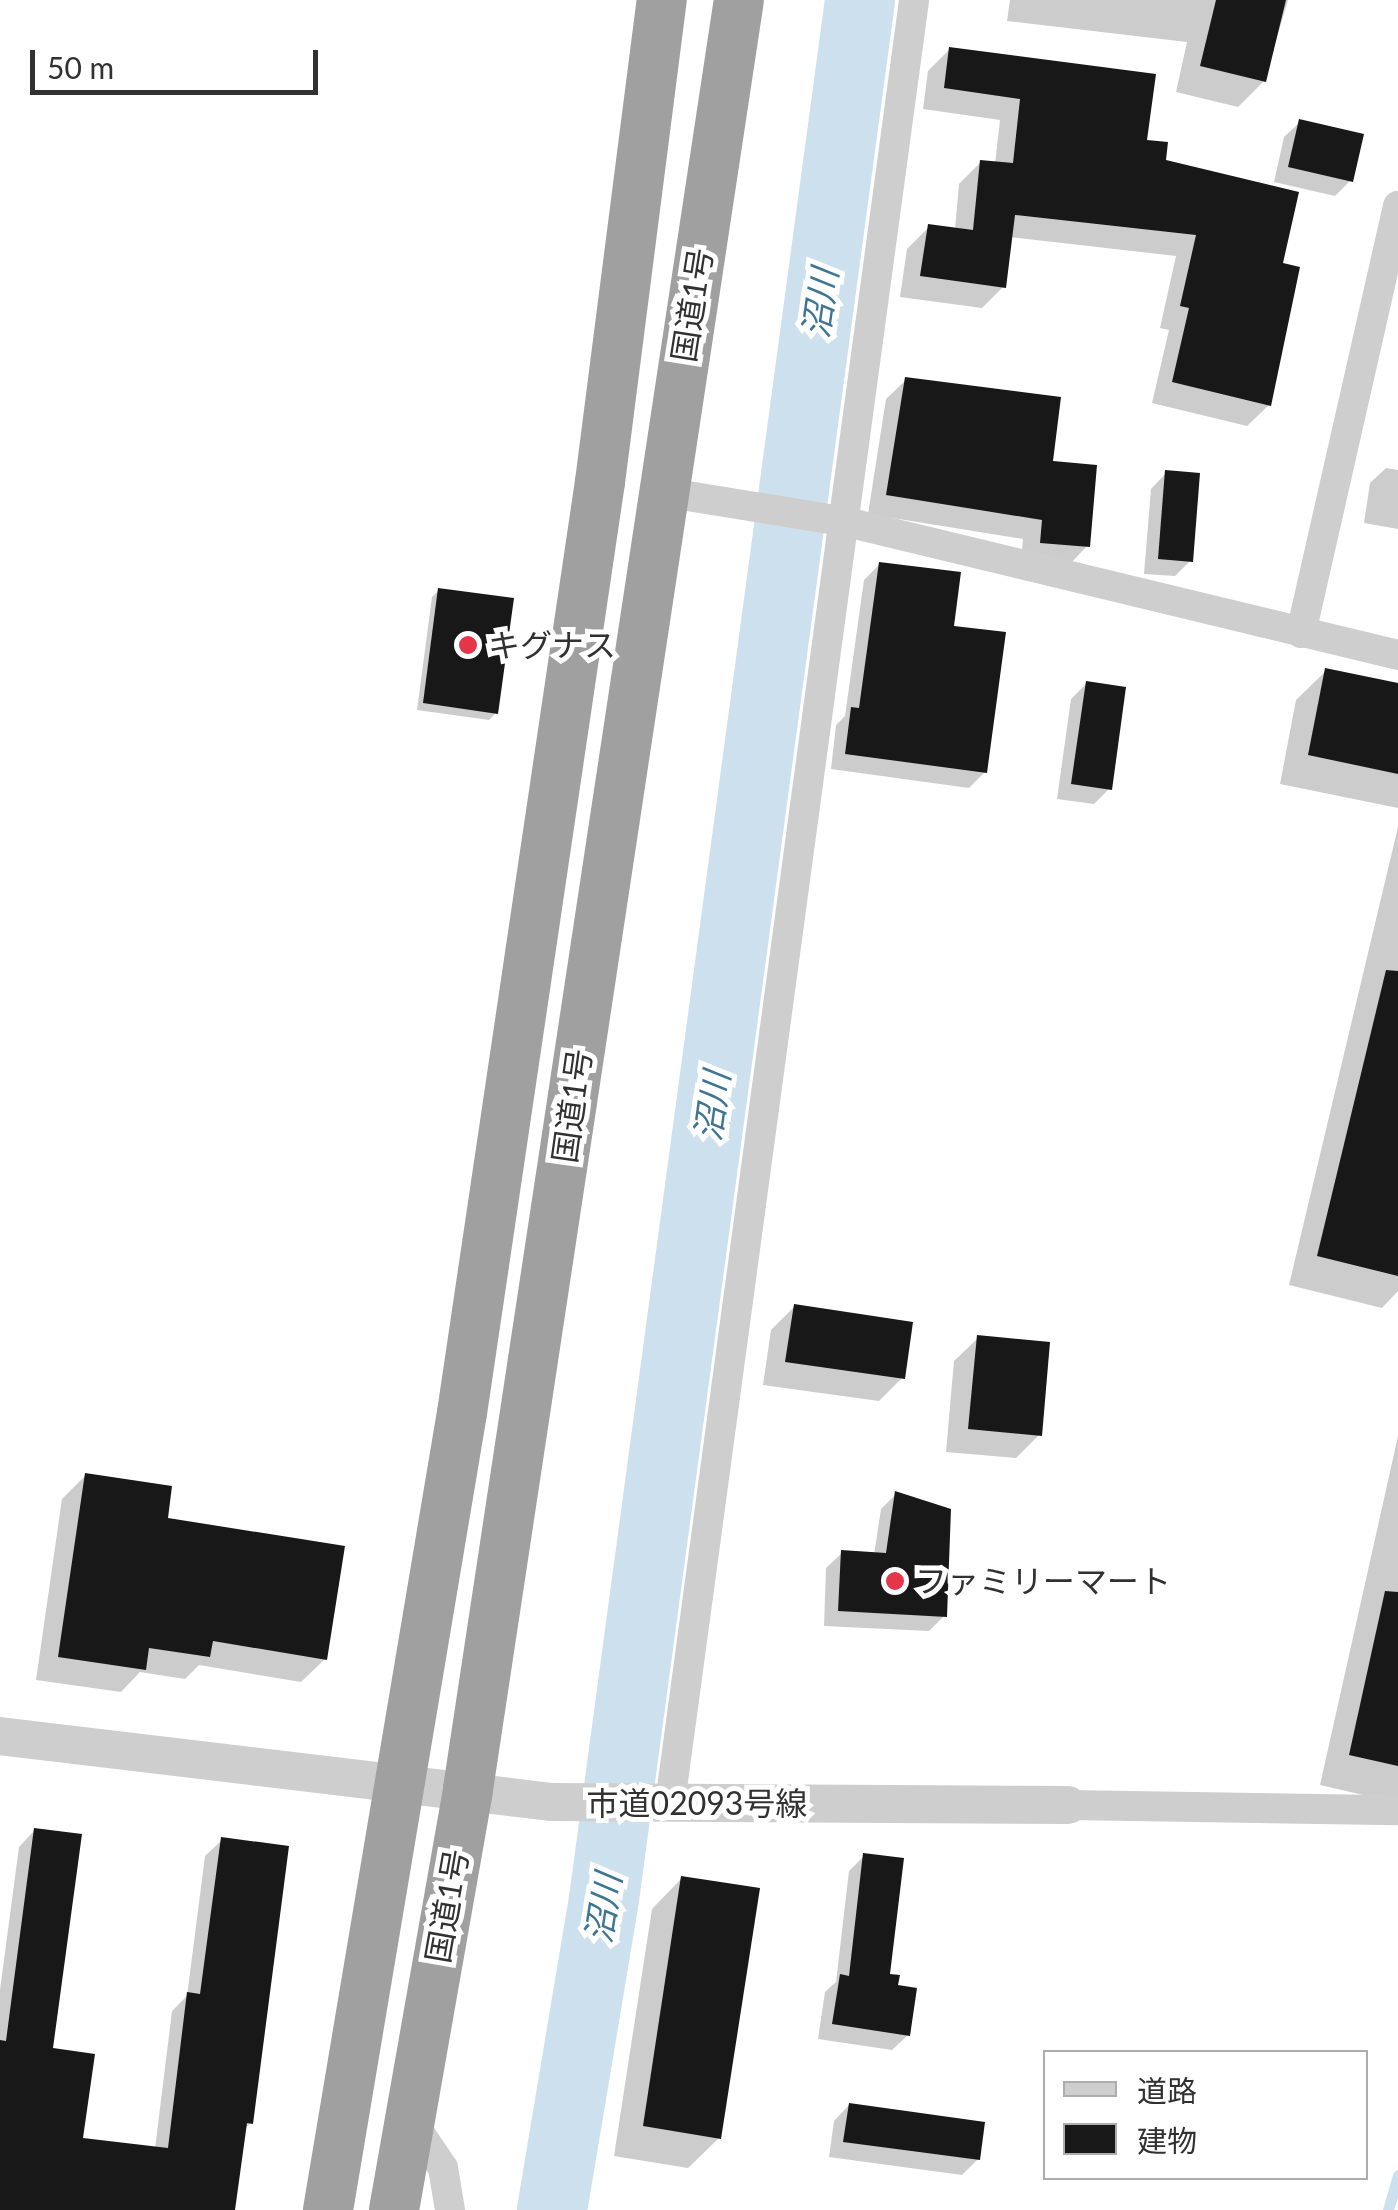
<!DOCTYPE html>
<html>
<head>
<meta charset="utf-8">
<style>
  body { margin:0 }
  #map { position:relative; width:1398px; height:2210px; overflow:hidden; background:#fff; font-family:Lato,"Noto Sans JP",sans-serif }
  div>[style] { position:absolute }
  .shadow>* { inset:0; background:#0003 }
  .stream>* { height:11px; margin:-5.5px; padding:0 5.5px; transform-origin:5.5px; border-radius:5.5px; background:#cce1ed }
  .river>* { height:70px; margin:-35px; padding:0 35px; transform-origin:35px; border-radius:35px; background:#cce1ed }
  .building>* { inset:0; background:#181818 }
  .minor>* { height:30px; margin:-15px; padding:0 15px; transform-origin:15px; border-radius:15px; background:#cecece }
  .tertiary>* { height:38px; margin:-19px; padding:0 19px; transform-origin:19px; border-radius:19px; background:#cecece }
  .trunk>* { height:50px; margin:-25px; padding:0 25px; transform-origin:25px; border-radius:25px; background:#a0a0a0 }
  .dots>* { width:28px; height:28px; translate:-50% -50%; box-sizing:border-box; border:5px solid #fff; border-radius:50% }
  span { translate:-50% -50%; white-space:nowrap; text-align:center; line-height:1.15; -webkit-text-stroke:10px #fff; paint-order:stroke }
  .street-label { font-size:32px; color:#313131 }
  .poi-label { font-size:32px; color:#313131 }
  .left { translate:0 -50%; text-align:left }
  .water-label { font-size:35px; color:#3e7594; font-style:italic }
  .legend { position:absolute; left:1043px; top:2050px; width:325px; height:130px; box-sizing:border-box; background:#fff; border:2px solid #adadad; margin:0; padding:12px 18px; list-style:none; font-size:30px; color:#313131 }
  .legend li { display:flex; align-items:center; gap:20px; height:50px }
  .legend b { width:50px; border:2px solid #adadad }
  .scale { position:absolute; left:30px; top:50px; width:288px; height:45px; box-sizing:border-box; border:5px solid #313131; border-top:0; padding-left:12px; font-size:30px; line-height:35px; white-space:nowrap; color:#313131; -webkit-text-stroke:8px #fff; paint-order:stroke }
</style>
</head>
<body>
<div id="map">
  <div class="shadow">
    <div style="clip-path:polygon(1010px 0,1288px 0,1264px 81px,1238px 107px,1176px 92px,1187px 42px,1007px 21px)"></div>
    <div style="clip-path:polygon(950px 49px,1144px 142px,1280px 265px,1269px 405px,1247px 426px,1152px 403px,1169px 330px,1160px 328px,1176px 256px,1009px 237px,1003px 287px,982px 308px,900px 297px,907px 249px,929px 227px,955px 230px,959px 184px,981px 162px,995px 164px,1000px 120px,923px 109px,928px 71px)"></div>
    <div style="clip-path:polygon(1300px 122px,1351px 180px,1335px 196px,1274px 182px,1284px 137px)"></div>
    <div style="clip-path:polygon(906px 380px,1050px 463px,1087px 546px,1068px 566px,1021px 561px,1023px 539px,868px 514px,886px 399px)"></div>
    <div style="clip-path:polygon(1386px 468px,1398px 470px,1398px 529px,1364px 523px,1370px 483px)"></div>
    <div style="clip-path:polygon(1166px 473px,1191px 560px,1175px 576px,1144px 574px,1151px 489px)"></div>
    <div style="clip-path:polygon(880px 564px,951px 629px,985px 772px,969px 788px,831px 769px,836px 725px,845px 716px,864px 580px)"></div>
    <div style="clip-path:polygon(439px 590px,496px 713px,489px 720px,417px 710px,432px 597px)"></div>
    <div style="clip-path:polygon(1326px 671px,1398px 686px,1398px 808px,1280px 784px,1296px 700px)"></div>
    <div style="clip-path:polygon(1087px 683px,1109px 789px,1094px 804px,1057px 799px,1071px 699px)"></div>
    <div style="clip-path:polygon(1398px 827px,1398px 1291px,1382px 1308px,1289px 1285px)"></div>
    <div style="clip-path:polygon(794px 1307px,902px 1378px,879px 1401px,763px 1385px,771px 1330px)"></div>
    <div style="clip-path:polygon(978px 1338px,1039px 1435px,1016px 1458px,946px 1452px,954px 1361px)"></div>
    <div style="clip-path:polygon(1398px 1436px,1398px 1803px,1320px 1785px)"></div>
    <div style="clip-path:polygon(86px 1475px,165px 1520px,325px 1659px,301px 1682px,199px 1665px,185px 1679px,140px 1672px,121px 1692px,36px 1680px,62px 1499px)"></div>
    <div style="clip-path:polygon(896px 1494px,944px 1616px,929px 1631px,824px 1626px,826px 1568px,842px 1553px,874px 1555px,881px 1509px)"></div>
    <div style="clip-path:polygon(35px 1830px,51px 2050px,80px 2140px,155px 2149px,172px 2011px,187px 1996px,205px 1856px,222px 1840px,251px 2123px,243px 2130px,232px 2210px,0 2210px,0 1990px,19px 1847px)"></div>
    <div style="clip-path:polygon(864px 1856px,888px 1976px,908px 2035px,892px 2050px,818px 2039px,825px 1992px,836px 1982px,849px 1871px)"></div>
    <div style="clip-path:polygon(682px 1878px,719px 2138px,688px 2168px,614px 2156px,652px 1909px)"></div>
    <div style="clip-path:polygon(849px 2105px,978px 2159px,962px 2175px,829px 2157px,834px 2121px)"></div>
  </div>
  <div class="stream">
    <div style="left:1388px;top:2210px;width:36px;rotate:-74deg"></div>
  </div>
  <div class="river">
    <div style="left:552px;top:2210px;width:315px;rotate:-80.5deg"></div>
    <div style="left:604px;top:1899px;width:1916px;rotate:-82.32deg"></div>
  </div>
  <div class="building">
    <div style="clip-path:polygon(1216px 0,1286px 0,1266px 82px,1200px 66px)"></div>
    <div style="clip-path:polygon(949px 47px,1156px 74px,1147px 140px,1168px 142px,1166px 160px,1299px 192px,1283px 263px,1300px 267px,1271px 406px,1172px 382px,1189px 308px,1180px 306px,1196px 235px,1015px 215px,1006px 288px,920px 276px,928px 224px,973px 230px,980px 160px,1013px 163px,1020px 99px,944px 88px)"></div>
    <div style="clip-path:polygon(1299px 119px,1364px 134px,1353px 182px,1288px 167px)"></div>
    <div style="clip-path:polygon(905px 377px,1061px 397px,1053px 461px,1097px 465px,1090px 547px,1040px 543px,1042px 520px,886px 495px)"></div>
    <div style="clip-path:polygon(1165px 470px,1200px 473px,1193px 562px,1158px 559px)"></div>
    <div style="clip-path:polygon(879px 562px,961px 572px,954px 626px,1006px 632px,987px 773px,845px 754px,851px 707px,859px 708px)"></div>
    <div style="clip-path:polygon(438px 588px,514px 598px,498px 714px,423px 703px)"></div>
    <div style="clip-path:polygon(1325px 668px,1398px 683px,1398px 774px,1308px 755px)"></div>
    <div style="clip-path:polygon(1086px 681px,1126px 687px,1112px 790px,1071px 784px)"></div>
    <div style="clip-path:polygon(1386px 970px,1398px 971px,1398px 1276px,1317px 1256px)"></div>
    <div style="clip-path:polygon(794px 1304px,913px 1322px,905px 1379px,785px 1362px)"></div>
    <div style="clip-path:polygon(977px 1335px,1050px 1342px,1042px 1436px,968px 1429px)"></div>
    <div style="clip-path:polygon(85px 1473px,172px 1486px,168px 1518px,345px 1546px,327px 1660px,213px 1641px,210px 1657px,149px 1648px,146px 1670px,58px 1657px)"></div>
    <div style="clip-path:polygon(895px 1491px,951px 1509px,947px 1617px,838px 1611px,841px 1550px,886px 1553px)"></div>
    <div style="clip-path:polygon(1385px 1591px,1398px 1592px,1398px 1766px,1349px 1755px)"></div>
    <div style="clip-path:polygon(34px 1828px,82px 1834px,53px 2048px,95px 2054px,83px 2138px,168px 2148px,187px 1992px,200px 1994px,221px 1837px,289px 1846px,253px 2124px,247px 2123px,235px 2210px,0 2210px,0 2040px,6px 2041px)"></div>
    <div style="clip-path:polygon(863px 1853px,904px 1858px,890px 1974px,900px 1975px,898px 1985px,917px 1988px,910px 2036px,832px 2024px,840px 1974px,849px 1976px)"></div>
    <div style="clip-path:polygon(681px 1876px,760px 1888px,721px 2139px,643px 2126px)"></div>
    <div style="clip-path:polygon(849px 2103px,985px 2122px,980px 2160px,843px 2142px)"></div>
  </div>
  <div class="minor">
    <div style="left:663px;top:492px;width:181px;rotate:9.2deg"></div>
    <div style="left:842px;top:521px;width:572px;rotate:13.55deg"></div>
    <div style="left:1301px;top:633px;width:438px;rotate:-77.2deg"></div>
    <div style="left:670px;top:1803px;width:1819px;rotate:-82.29deg"></div>
    <div style="left:1068px;top:1805px;width:330px;rotate:0.9deg"></div>
    <div style="left:410px;top:2119px;width:59px;rotate:56deg"></div>
    <div style="left:443px;top:2168px;width:43px;rotate:80.5deg"></div>
  </div>
  <div class="tertiary">
    <div style="left:0;top:1736px;width:556px;rotate:6.82deg"></div>
    <div style="left:552px;top:1802px;width:516px;rotate:0.33deg"></div>
  </div>
  <div class="trunk">
    <div style="left:328px;top:2210px;width:808px;rotate:-80.46deg"></div>
    <div style="left:462px;top:1413px;width:941px;rotate:-81.57deg"></div>
    <div style="left:600px;top:482px;width:486px;rotate:-82.7deg"></div>
    <div style="left:394px;top:2210px;width:427px;rotate:-80deg"></div>
    <div style="left:468px;top:1789px;width:1809px;rotate:-81.39deg"></div>
  </div>
  <div class="dots">
    <div style="left:468px;top:645px;background:#e63546"></div>
    <div style="left:895px;top:1581px;background:#e63546"></div>
  </div>
  <div class="street-label">
    <span style="left:692px;top:305px;rotate:-81deg">国道1号</span>
    <span style="left:572px;top:1106px;rotate:-82deg">国道1号</span>
    <span style="left:697px;top:1803px">市道02093号線</span>
    <span style="left:447px;top:1906px;rotate:-80deg">国道1号</span>
  </div>
  <div class="poi-label">
    <span class="left" style="left:488px;top:645px">キグナス</span>
    <span class="left" style="left:915px;top:1581px">ファミリーマート</span>
  </div>
  <div class="water-label">
    <span style="left:819px;top:303px;rotate:-82deg">沼川</span>
    <span style="left:711px;top:1106px;rotate:-82deg">沼川</span>
    <span style="left:602px;top:1908px;rotate:-81deg">沼川</span>
  </div>
  <ul class="legend">
  <li><b style="height:12px;background:#cecece"></b>道路</li>
  <li><b style="height:28px;background:#181818"></b>建物</li>
  </ul>
  <div class="scale">50 m</div>
</div>
</body>
</html>
